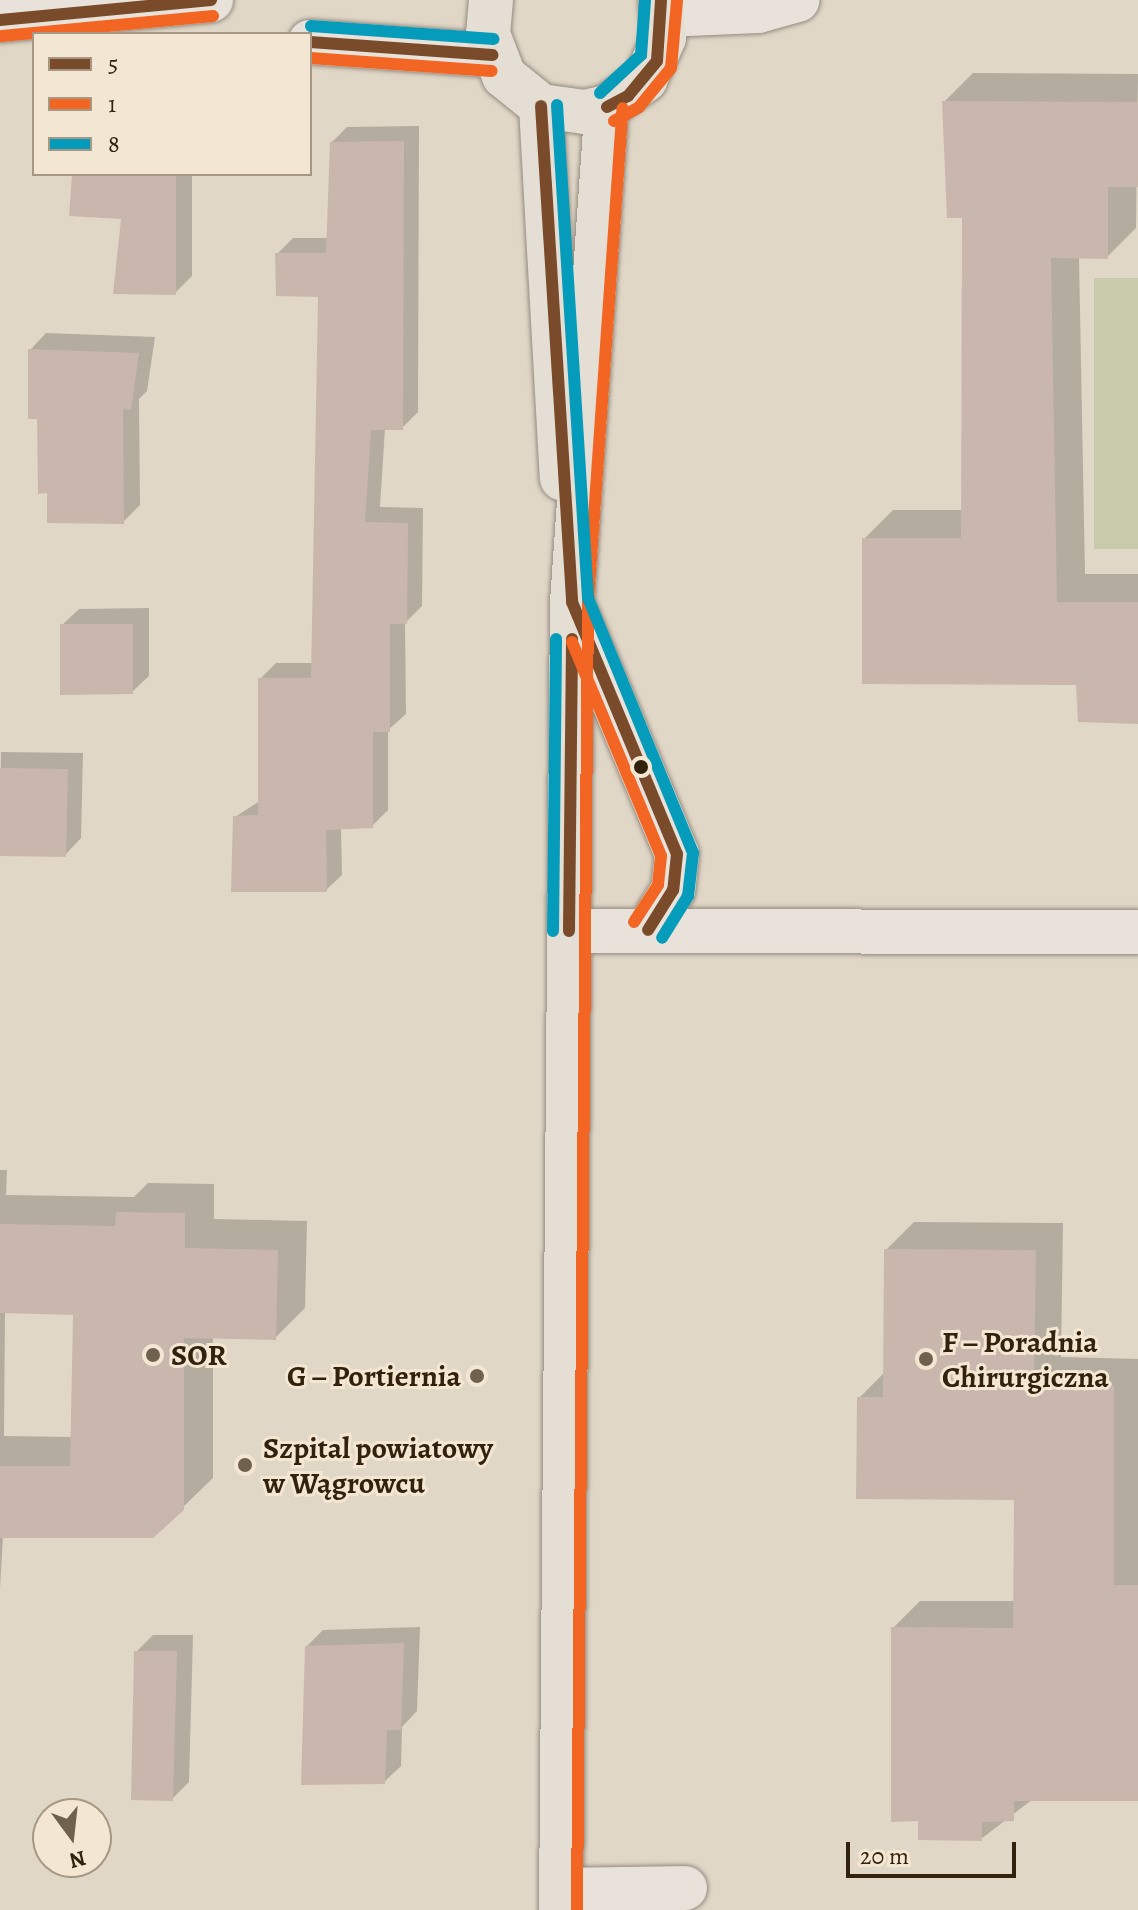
<!DOCTYPE html>
<html>
<head>
<meta charset="utf-8">
<style>
  body { margin:0 }
  #map { position:relative; width:1138px; height:1910px; overflow:hidden; background:#e1d7c7; font-family:Alegreya,serif }
  div>[style] { position:absolute }
  .green>* { inset:0; background:#c7cbac }
  .shadow>* { inset:0; background:#0003 }
  .building>* { inset:0; background:#c9b7ae }
  .roads { filter:drop-shadow(0 0 2px #938c80) drop-shadow(0 0 2px #938c80) }
  .minor>* { height:44px; margin:-22px; padding:0 22px; transform-origin:22px; border-radius:22px; background:#e8e2da }
  .major>* { height:44px; margin:-22px; padding:0 22px; transform-origin:22px; border-radius:22px; background:#e4ded4 }
  .bus-1>* { height:12px; margin:-6px; padding:0 6px; transform-origin:6px; border-radius:6px; background:#7a4b2a }
  .bus-2>* { height:12px; margin:-6px; padding:0 6px; transform-origin:6px; border-radius:6px; background:#f26522 }
  .bus-3>* { height:12px; margin:-6px; padding:0 6px; transform-origin:6px; border-radius:6px; background:#059cbb }
  .dots>* { width:22px; height:22px; translate:-50% -50%; box-sizing:border-box; border:4px solid #f3e7d3; border-radius:50% }
  span { translate:-50% -50%; white-space:nowrap; text-align:center; line-height:1.15; -webkit-text-stroke:6px #f3e7d3; paint-order:stroke }
  .poi-label { font-size:30px; color:#32220d; font-weight:700 }
  .left { translate:0 -50%; text-align:left }
  .right { translate:-100% -50%; text-align:right }
  .legend { position:absolute; left:32px; top:32px; width:280px; height:144px; box-sizing:border-box; background:#f3e7d3; border:2px solid #a69884; margin:0; padding:10px 14px; list-style:none; font-size:24px; color:#32220d }
  .legend li { display:flex; align-items:center; gap:16px; height:40px }
  .legend b { width:40px; border:2px solid #a69884 }
  .north { position:absolute; left:32px; top:1798px; width:80px; height:80px; box-sizing:border-box; background:#f3e7d3; border:2px solid #a69884; border-radius:50%; rotate:165deg; font-size:22px; font-weight:700; line-height:32px; text-align:center; color:#32220d }
  .north::after { content:''; display:block; margin:auto; width:28px; height:36px; background:#6f614e; clip-path:polygon(50% 0,100% 100%,50% 72%,0 100%) }
  .scale { position:absolute; left:846px; top:1842px; width:170px; height:36px; box-sizing:border-box; border:4px solid #32220d; border-top:0; padding-left:10px; font-size:24px; line-height:28px; white-space:nowrap; color:#32220d; -webkit-text-stroke:6px #f3e7d3; paint-order:stroke }
</style>
</head>
<body>
<div id="map">
  <div class="green">
    <div style="clip-path:polygon(1094px 278px,1138px 278px,1138px 549px,1094px 549px)"></div>
  </div>
  <div class="shadow">
    <div style="clip-path:polygon(973px 73px,1138px 74px,1136px 228px,1107px 257px,1079px 257px,1085px 574px,1138px 574px,1138px 722px,864px 539px,893px 510px,963px 510px,964px 216px,944px 102px)"></div>
    <div style="clip-path:polygon(419px 126px,418px 412px,402px 428px,385px 428px,380px 507px,423px 508px,422px 606px,405px 623px,406px 714px,388px 730px,388px 810px,372px 826px,341px 828px,342px 875px,326px 890px,235px 817px,260px 801px,260px 679px,276px 663px,313px 663px,320px 295px,277px 254px,293px 238px,329px 238px,331px 143px,347px 127px)"></div>
    <div style="clip-path:polygon(74px 174px,192px 174px,192px 276px,175px 293px,123px 217px)"></div>
    <div style="clip-path:polygon(46px 333px,155px 337px,147px 391px,139px 399px,140px 505px,123px 522px,49px 491px,30px 350px)"></div>
    <div style="clip-path:polygon(149px 608px,149px 676px,132px 692px,62px 625px,79px 609px)"></div>
    <div style="clip-path:polygon(1px 752px,83px 753px,81px 838px,65px 855px,0 854px)"></div>
    <div style="clip-path:polygon(evenodd,0 1170px,7px 1170px,6px 1195px,134px 1197px,148px 1183px,214px 1184px,214px 1219px,307px 1221px,305px 1308px,275px 1338px,213px 1337px,213px 1478px,182px 1508px,3px 1536px,0 1589px,0 1170px,5px 1312px,75px 1313px,73px 1437px,4px 1436px,5px 1312px)"></div>
    <div style="clip-path:polygon(914px 1222px,1063px 1223px,1061px 1357px,1138px 1359px,1138px 1799px,1033px 1799px,981px 1839px,893px 1628px,920px 1601px,1015px 1601px,1016px 1498px,859px 1398px,885px 1372px,886px 1250px)"></div>
    <div style="clip-path:polygon(420px 1627px,417px 1711px,402px 1727px,401px 1766px,384px 1782px,307px 1646px,323px 1630px)"></div>
    <div style="clip-path:polygon(153px 1635px,193px 1635px,189px 1782px,172px 1799px,136px 1652px)"></div>
  </div>
  <div class="building">
    <div style="clip-path:polygon(942px 101px,1138px 102px,1138px 187px,1108px 187px,1108px 259px,1051px 258px,1057px 602px,1138px 602px,1138px 724px,1078px 722px,1076px 685px,862px 684px,862px 538px,961px 538px,962px 218px,947px 218px)"></div>
    <div style="clip-path:polygon(404px 141px,403px 430px,371px 430px,365px 522px,408px 523px,407px 624px,390px 624px,390px 732px,373px 732px,373px 828px,326px 830px,327px 892px,231px 892px,233px 816px,258px 815px,258px 678px,311px 678px,318px 297px,276px 296px,275px 253px,326px 253px,330px 142px)"></div>
    <div style="clip-path:polygon(72px 174px,176px 174px,176px 295px,113px 294px,121px 219px,69px 216px)"></div>
    <div style="clip-path:polygon(28px 349px,139px 353px,131px 410px,123px 409px,124px 524px,47px 523px,47px 493px,38px 494px,37px 419px,28px 419px)"></div>
    <div style="clip-path:polygon(60px 624px,133px 624px,133px 694px,60px 695px)"></div>
    <div style="clip-path:polygon(0 768px,68px 769px,66px 857px,0 856px)"></div>
    <div style="clip-path:polygon(116px 1212px,185px 1213px,185px 1248px,278px 1250px,276px 1340px,184px 1338px,184px 1510px,153px 1538px,0 1538px,0 1466px,70px 1466px,73px 1315px,0 1313px,0 1224px,115px 1226px)"></div>
    <div style="clip-path:polygon(884px 1249px,1036px 1250px,1034px 1384px,1114px 1386px,1114px 1585px,1138px 1585px,1138px 1801px,1014px 1801px,1014px 1821px,982px 1822px,982px 1841px,918px 1840px,918px 1821px,891px 1822px,891px 1627px,1013px 1628px,1014px 1500px,856px 1499px,857px 1397px,883px 1397px)"></div>
    <div style="clip-path:polygon(404px 1643px,401px 1730px,387px 1730px,385px 1784px,301px 1785px,305px 1646px)"></div>
    <div style="clip-path:polygon(134px 1651px,177px 1651px,173px 1801px,131px 1800px)"></div>
  </div>
  <div class="roads">
    <div class="minor">
      <div style="left:665px;top:15px;width:93px;rotate:-2.5deg"></div>
      <div style="left:758px;top:11px;width:41px;rotate:-15.4deg"></div>
      <div style="left:0;top:20px;width:212px;rotate:-5.4deg"></div>
      <div style="left:310px;top:42px;width:183px;rotate:4.1deg"></div>
      <div style="left:572px;top:602px;width:273px;rotate:67.4deg"></div>
      <div style="left:677px;top:854px;width:36px;rotate:96deg"></div>
      <div style="left:673px;top:890px;width:47px;rotate:122deg"></div>
      <div style="left:569px;top:931px;width:569px;rotate:0.1deg"></div>
      <div style="left:561px;top:1890px;width:124px;rotate:-0.9deg"></div>
    </div>
    <div class="major">
      <div style="left:491px;top:0;width:34px;rotate:95deg"></div>
      <div style="left:488px;top:34px;width:45px;rotate:69.1deg"></div>
      <div style="left:504px;top:76px;width:48px;rotate:39deg"></div>
      <div style="left:541px;top:106px;width:44px;rotate:7.8deg"></div>
      <div style="left:585px;top:112px;width:23px;rotate:-13deg"></div>
      <div style="left:607px;top:107px;width:47px;rotate:-35.4deg"></div>
      <div style="left:645px;top:80px;width:46px;rotate:-65.7deg"></div>
      <div style="left:664px;top:38px;width:38px;rotate:-95deg"></div>
      <div style="left:541px;top:106px;width:373px;rotate:86.8deg"></div>
      <div style="left:561px;top:1910px;width:1308px;rotate:-89.52deg"></div>
      <div style="left:572px;top:602px;width:496px;rotate:-86deg"></div>
    </div>
  </div>
  <div class="bus-1">
    <div style="left:0;top:20px;width:212px;rotate:-5.4deg"></div>
    <div style="left:310px;top:42px;width:183px;rotate:4.1deg"></div>
    <div style="left:541px;top:106px;width:497px;rotate:86.4deg"></div>
    <div style="left:572px;top:602px;width:273px;rotate:67.4deg"></div>
    <div style="left:677px;top:854px;width:36px;rotate:96deg"></div>
    <div style="left:673px;top:890px;width:47px;rotate:122deg"></div>
    <div style="left:607px;top:107px;width:24px;rotate:-28deg"></div>
    <div style="left:628px;top:96px;width:45px;rotate:-50.4deg"></div>
    <div style="left:657px;top:61px;width:61px;rotate:-86.2deg"></div>
    <div style="left:569px;top:931px;width:292px;rotate:-89.4deg"></div>
  </div>
  <div class="bus-2">
    <div style="left:2px;top:36px;width:212px;rotate:-5.4deg"></div>
    <div style="left:310px;top:58px;width:182px;rotate:4.1deg"></div>
    <div style="left:614px;top:121px;width:29px;rotate:-29deg"></div>
    <div style="left:639px;top:107px;width:50px;rotate:-50.6deg"></div>
    <div style="left:671px;top:68px;width:67px;rotate:-84.9deg"></div>
    <div style="left:572px;top:642px;width:232px;rotate:67.4deg"></div>
    <div style="left:661px;top:856px;width:29px;rotate:96deg"></div>
    <div style="left:658px;top:885px;width:44px;rotate:123deg"></div>
    <div style="left:577px;top:1910px;width:1307px;rotate:-89.52deg"></div>
    <div style="left:588px;top:603px;width:496px;rotate:-86deg"></div>
  </div>
  <div class="bus-3">
    <div style="left:311px;top:26px;width:183px;rotate:4.1deg"></div>
    <div style="left:600px;top:93px;width:56px;rotate:-42.8deg"></div>
    <div style="left:641px;top:55px;width:55px;rotate:-85.8deg"></div>
    <div style="left:557px;top:105px;width:494px;rotate:86.4deg"></div>
    <div style="left:588px;top:598px;width:276px;rotate:67.6deg"></div>
    <div style="left:693px;top:853px;width:43px;rotate:96.6deg"></div>
    <div style="left:688px;top:896px;width:49px;rotate:121.8deg"></div>
    <div style="left:553px;top:931px;width:292px;rotate:-89.4deg"></div>
  </div>
  <div class="dots">
    <div style="left:641px;top:767px;background:#32220d"></div>
    <div style="left:153px;top:1355px;background:#6f614e"></div>
    <div style="left:926px;top:1359px;background:#6f614e"></div>
    <div style="left:477px;top:1376px;background:#6f614e"></div>
    <div style="left:245px;top:1465px;background:#6f614e"></div>
  </div>
  <div class="poi-label">
    <span class="left" style="left:942px;top:1359px">F – Poradnia<br>Chirurgiczna</span>
    <span class="left" style="left:171px;top:1355px">SOR</span>
    <span class="right" style="left:461px;top:1376px">G – Portiernia</span>
    <span class="left" style="left:263px;top:1465px">Szpital powiatowy<br>w Wągrowcu</span>
  </div>
  <ul class="legend">
  <li><b style="height:10px;background:#7a4b2a"></b>5</li>
  <li><b style="height:10px;background:#f26522"></b>1</li>
  <li><b style="height:10px;background:#059cbb"></b>8</li>
  </ul>
  <div class="north">N</div>
  <div class="scale">20 m</div>
</div>
</body>
</html>
